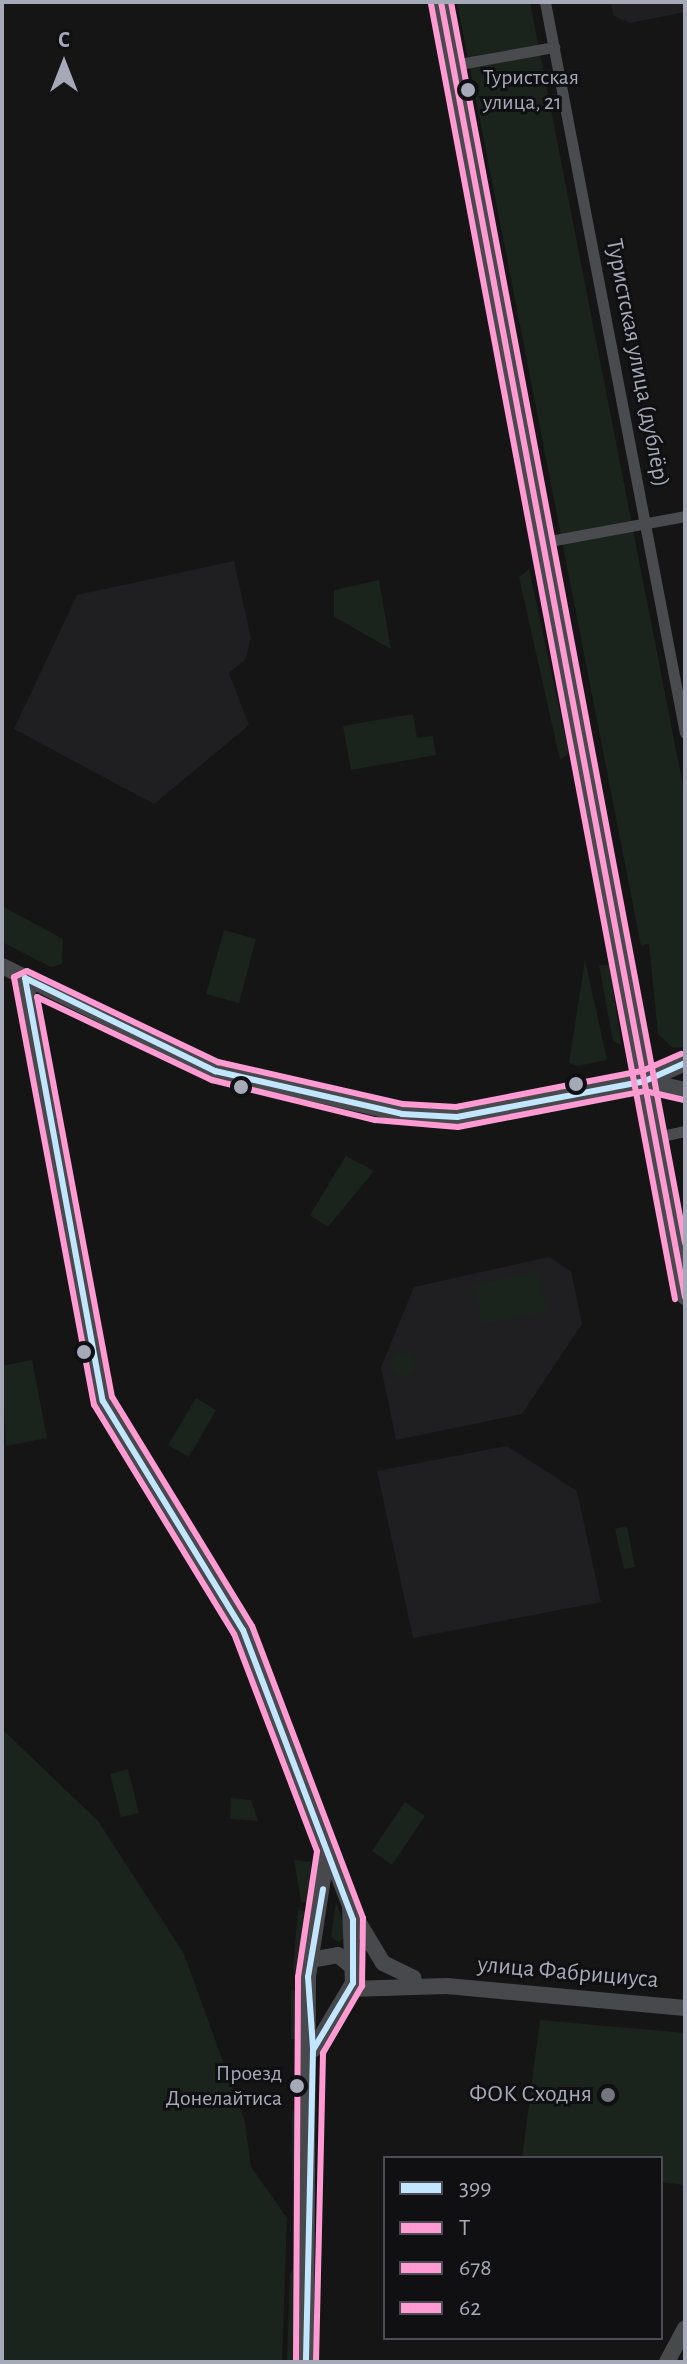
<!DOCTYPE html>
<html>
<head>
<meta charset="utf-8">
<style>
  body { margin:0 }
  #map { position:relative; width:687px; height:2364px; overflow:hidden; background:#151516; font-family:"Alegreya Sans",sans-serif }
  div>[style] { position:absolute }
  .built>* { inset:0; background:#1f1f22 }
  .green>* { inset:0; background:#1b231d }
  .round { border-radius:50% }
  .street>* { height:11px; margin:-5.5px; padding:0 5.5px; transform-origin:5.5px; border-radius:5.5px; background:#494b4f }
  .secondary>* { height:16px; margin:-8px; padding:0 8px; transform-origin:8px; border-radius:8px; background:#48494d }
  .bus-1>* { height:6px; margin:-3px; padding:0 3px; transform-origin:3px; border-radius:3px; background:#c2e6ff }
  .bus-2>* { height:6px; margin:-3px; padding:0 3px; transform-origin:3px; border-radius:3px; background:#ff9ad2 }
  .bus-3>* { height:6px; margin:-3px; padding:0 3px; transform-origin:3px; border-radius:3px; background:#ff9ad2 }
  .bus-4>* { height:6px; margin:-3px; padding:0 3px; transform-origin:3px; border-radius:3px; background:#ff9ad2 }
  .dots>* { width:22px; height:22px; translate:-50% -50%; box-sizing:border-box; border:4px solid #101012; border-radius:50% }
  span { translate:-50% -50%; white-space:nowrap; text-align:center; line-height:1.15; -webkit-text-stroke:6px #101012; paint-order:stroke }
  .bus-label { font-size:22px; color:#a5a9b8 }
  .left { translate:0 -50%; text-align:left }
  .right { translate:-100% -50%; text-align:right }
  .street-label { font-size:24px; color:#a5a9b8 }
  .poi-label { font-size:24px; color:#a5a9b8 }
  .frame { position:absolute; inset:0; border:4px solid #a5a9b8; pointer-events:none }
  .legend { position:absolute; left:383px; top:2156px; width:280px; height:184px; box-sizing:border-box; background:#101012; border:2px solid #4c4d54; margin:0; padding:10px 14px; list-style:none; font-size:24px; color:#a5a9b8 }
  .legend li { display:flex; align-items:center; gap:16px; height:40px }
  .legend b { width:40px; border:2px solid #4c4d54 }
  .north { position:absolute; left:24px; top:24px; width:80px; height:80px; -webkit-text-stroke:6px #101012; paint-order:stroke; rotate:0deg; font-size:22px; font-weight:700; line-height:32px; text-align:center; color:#a5a9b8 }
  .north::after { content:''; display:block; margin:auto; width:28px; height:36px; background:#a5a9b8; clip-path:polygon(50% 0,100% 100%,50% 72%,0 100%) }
</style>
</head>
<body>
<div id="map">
  <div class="built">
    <div style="clip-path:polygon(610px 2px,685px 2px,685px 12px,630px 23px,614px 16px)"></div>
    <div style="clip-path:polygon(234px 561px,251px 638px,245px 660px,229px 673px,249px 725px,154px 804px,14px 729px,77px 595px)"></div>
    <div style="clip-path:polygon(549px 1257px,571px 1271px,582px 1324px,522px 1414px,396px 1440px,381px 1367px,414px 1287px)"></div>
    <div style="clip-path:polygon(507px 1446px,577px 1491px,601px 1602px,413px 1638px,377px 1471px)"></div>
  </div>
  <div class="green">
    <div style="clip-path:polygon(457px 2px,530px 2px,685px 796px,685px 1047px,673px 1048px,658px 1034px,649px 944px,641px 946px)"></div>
    <div style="clip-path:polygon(529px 569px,569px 753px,560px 760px,519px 577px)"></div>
    <div style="clip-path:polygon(379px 580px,391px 649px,334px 617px,334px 590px)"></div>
    <div style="clip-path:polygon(413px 714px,417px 738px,433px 736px,436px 755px,351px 770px,343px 726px)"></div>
    <div style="clip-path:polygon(2px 906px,63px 939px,62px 964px,51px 967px,2px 942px)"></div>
    <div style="clip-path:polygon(224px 930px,256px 939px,239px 1003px,206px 994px)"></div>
    <div style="clip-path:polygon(585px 960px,607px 1060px,578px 1066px,569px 1063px)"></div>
    <div style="clip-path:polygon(599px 965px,610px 965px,621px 1045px,613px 1041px)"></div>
    <div style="clip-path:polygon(346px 1156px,374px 1171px,328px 1227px,310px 1215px)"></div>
    <div style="clip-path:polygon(539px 1271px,548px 1311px,482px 1325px,474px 1285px)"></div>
    <div class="round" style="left:391px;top:1352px;width:24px;height:24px"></div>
    <div style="clip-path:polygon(32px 1360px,47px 1438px,6px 1446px,2px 1366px)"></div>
    <div style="clip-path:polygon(196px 1398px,216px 1410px,189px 1457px,168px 1445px)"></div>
    <div style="clip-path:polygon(627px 1526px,635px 1567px,624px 1569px,615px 1529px)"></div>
    <div style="clip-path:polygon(2px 1729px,98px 1821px,184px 1954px,245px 2122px,251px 2167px,287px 2218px,282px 2362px,2px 2362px)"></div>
    <div style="clip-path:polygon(128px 1769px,139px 1813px,121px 1817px,110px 1774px)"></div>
    <div style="clip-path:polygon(231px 1798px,251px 1800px,258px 1821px,230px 1819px)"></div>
    <div style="clip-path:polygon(405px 1802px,425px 1816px,392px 1865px,372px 1851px)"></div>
    <div style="clip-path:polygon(294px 1860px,311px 1862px,309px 1902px,301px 1902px)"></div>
    <div style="clip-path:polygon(336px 1902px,348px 1935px,339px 1942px,331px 1937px)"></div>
    <div style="clip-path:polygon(298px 1910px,309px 1911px,296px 1972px,293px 1970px)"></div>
    <div style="clip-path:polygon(291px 1989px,300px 1995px,299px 2039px,291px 2039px)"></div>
    <div style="clip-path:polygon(540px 2020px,685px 2033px,685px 2185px,661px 2182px,661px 2158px,522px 2158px)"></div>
    <div style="clip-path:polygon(292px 2109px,297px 2118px,296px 2182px,292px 2180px)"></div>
    <div style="clip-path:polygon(293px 2268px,293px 2362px,287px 2362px,290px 2275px)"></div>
  </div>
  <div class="street">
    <div style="left:545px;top:2px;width:744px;rotate:79.16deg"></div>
    <div style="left:454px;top:65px;width:102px;rotate:-10.2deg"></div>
    <div style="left:544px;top:542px;width:143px;rotate:-10.4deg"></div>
    <div style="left:652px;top:1138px;width:34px;rotate:-12deg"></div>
  </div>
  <div class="secondary">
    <div style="left:441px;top:2px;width:1318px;rotate:79.33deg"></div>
    <div style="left:2px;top:966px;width:237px;rotate:26.2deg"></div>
    <div style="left:215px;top:1071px;width:192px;rotate:12.9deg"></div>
    <div style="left:402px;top:1114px;width:55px;rotate:3.1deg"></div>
    <div style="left:457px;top:1117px;width:191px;rotate:-10.8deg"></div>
    <div style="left:645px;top:1081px;width:44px;rotate:-24.2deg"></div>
    <div style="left:25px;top:978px;width:430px;rotate:79.6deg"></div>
    <div style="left:103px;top:1401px;width:268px;rotate:58.6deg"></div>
    <div style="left:243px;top:1630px;width:296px;rotate:68.8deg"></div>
    <div style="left:350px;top:1906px;width:77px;rotate:87.8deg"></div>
    <div style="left:353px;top:1983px;width:78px;rotate:120.8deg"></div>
    <div style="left:645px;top:1081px;width:41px;rotate:12.7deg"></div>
    <div style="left:356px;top:1918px;width:52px;rotate:59deg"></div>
    <div style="left:383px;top:1963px;width:34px;rotate:26deg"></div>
    <div style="left:316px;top:1959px;width:22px;rotate:-10deg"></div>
    <div style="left:338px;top:1955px;width:17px;rotate:40deg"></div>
    <div style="left:350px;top:1989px;width:97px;rotate:-1.8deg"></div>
    <div style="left:447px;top:1986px;width:239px;rotate:5.3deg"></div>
    <div style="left:306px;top:2362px;width:385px;rotate:-89.7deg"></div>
    <div style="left:308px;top:1977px;width:127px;rotate:-81.4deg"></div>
    <div style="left:667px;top:2362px;width:38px;rotate:-62deg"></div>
  </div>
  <div class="bus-1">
    <div style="left:25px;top:978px;width:430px;rotate:79.6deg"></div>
    <div style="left:103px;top:1401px;width:268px;rotate:58.6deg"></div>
    <div style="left:243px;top:1630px;width:310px;rotate:69.2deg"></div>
    <div style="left:353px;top:1920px;width:63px;rotate:90deg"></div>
    <div style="left:353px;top:1983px;width:78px;rotate:120.8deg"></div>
    <div style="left:313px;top:2050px;width:312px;rotate:91.3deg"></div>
    <div style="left:25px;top:978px;width:212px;rotate:26.1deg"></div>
    <div style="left:215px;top:1071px;width:192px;rotate:12.9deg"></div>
    <div style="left:402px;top:1114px;width:55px;rotate:3.1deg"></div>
    <div style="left:457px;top:1117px;width:191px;rotate:-10.8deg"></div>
    <div style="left:645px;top:1081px;width:44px;rotate:-24.2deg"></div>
    <div style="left:313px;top:2048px;width:71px;rotate:-94deg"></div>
    <div style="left:308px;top:1977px;width:89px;rotate:-80.3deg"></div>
  </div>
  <div class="bus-2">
    <div style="left:431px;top:4px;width:1318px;rotate:79.33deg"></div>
    <div style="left:316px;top:2362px;width:309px;rotate:-88.7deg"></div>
    <div style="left:323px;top:2053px;width:78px;rotate:-59.8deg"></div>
    <div style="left:362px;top:1986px;width:68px;rotate:-89.2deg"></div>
    <div style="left:363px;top:1918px;width:312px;rotate:-110.8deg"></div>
    <div style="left:252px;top:1626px;width:268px;rotate:-121.4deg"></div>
    <div style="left:112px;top:1397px;width:407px;rotate:-100.6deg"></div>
    <div style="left:37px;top:997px;width:194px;rotate:25.4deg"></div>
    <div style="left:212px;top:1080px;width:168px;rotate:13.8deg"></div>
    <div style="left:375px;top:1120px;width:83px;rotate:4.8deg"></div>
    <div style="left:458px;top:1127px;width:190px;rotate:-10.9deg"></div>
    <div style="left:645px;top:1091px;width:39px;rotate:13deg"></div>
  </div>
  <div class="bus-3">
    <div style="left:451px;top:2px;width:1263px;rotate:79.32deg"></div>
    <div style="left:296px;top:2362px;width:385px;rotate:-89.7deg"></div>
    <div style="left:298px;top:1977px;width:127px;rotate:-81.4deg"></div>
    <div style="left:317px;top:1851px;width:232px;rotate:-110.9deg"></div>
    <div style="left:234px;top:1634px;width:268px;rotate:-121.4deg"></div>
    <div style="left:94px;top:1405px;width:435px;rotate:-100.6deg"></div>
    <div style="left:14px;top:977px;width:14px;rotate:-25deg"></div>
    <div style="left:27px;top:971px;width:212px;rotate:25.5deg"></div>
    <div style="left:218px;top:1062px;width:190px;rotate:12.8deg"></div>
    <div style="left:403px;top:1104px;width:53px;rotate:3.2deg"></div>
    <div style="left:456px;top:1107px;width:189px;rotate:-11deg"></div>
    <div style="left:642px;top:1071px;width:43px;rotate:-23.6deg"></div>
  </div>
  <div class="bus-4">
    <div style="left:441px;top:2px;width:1318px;rotate:79.33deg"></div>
  </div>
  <div class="dots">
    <div style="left:468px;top:90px;background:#a5a9b8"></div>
    <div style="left:576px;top:1084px;background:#a5a9b8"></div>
    <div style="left:241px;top:1087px;background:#a5a9b8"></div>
    <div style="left:84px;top:1352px;background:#a5a9b8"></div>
    <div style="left:297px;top:2086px;background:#a5a9b8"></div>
    <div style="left:608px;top:2095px;background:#73757f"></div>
  </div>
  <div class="bus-label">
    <span class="left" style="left:483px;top:90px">Туристская<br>улица, 21</span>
    <span class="right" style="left:282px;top:2086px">Проезд<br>Донелайтиса</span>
  </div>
  <div class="street-label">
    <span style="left:637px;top:363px;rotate:79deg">Туристская улица (дублёр)</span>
    <span style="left:568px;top:1973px;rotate:5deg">улица Фабрициуса</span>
  </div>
  <div class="poi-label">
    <span class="right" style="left:592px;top:2095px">ФОК Сходня</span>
  </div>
  <div class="frame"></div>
  <ul class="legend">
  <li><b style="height:10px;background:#c2e6ff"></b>399</li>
  <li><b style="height:10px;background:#ff9ad2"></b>Т</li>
  <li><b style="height:10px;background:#ff9ad2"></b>678</li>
  <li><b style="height:10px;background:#ff9ad2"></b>62</li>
  </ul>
  <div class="north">С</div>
</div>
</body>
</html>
